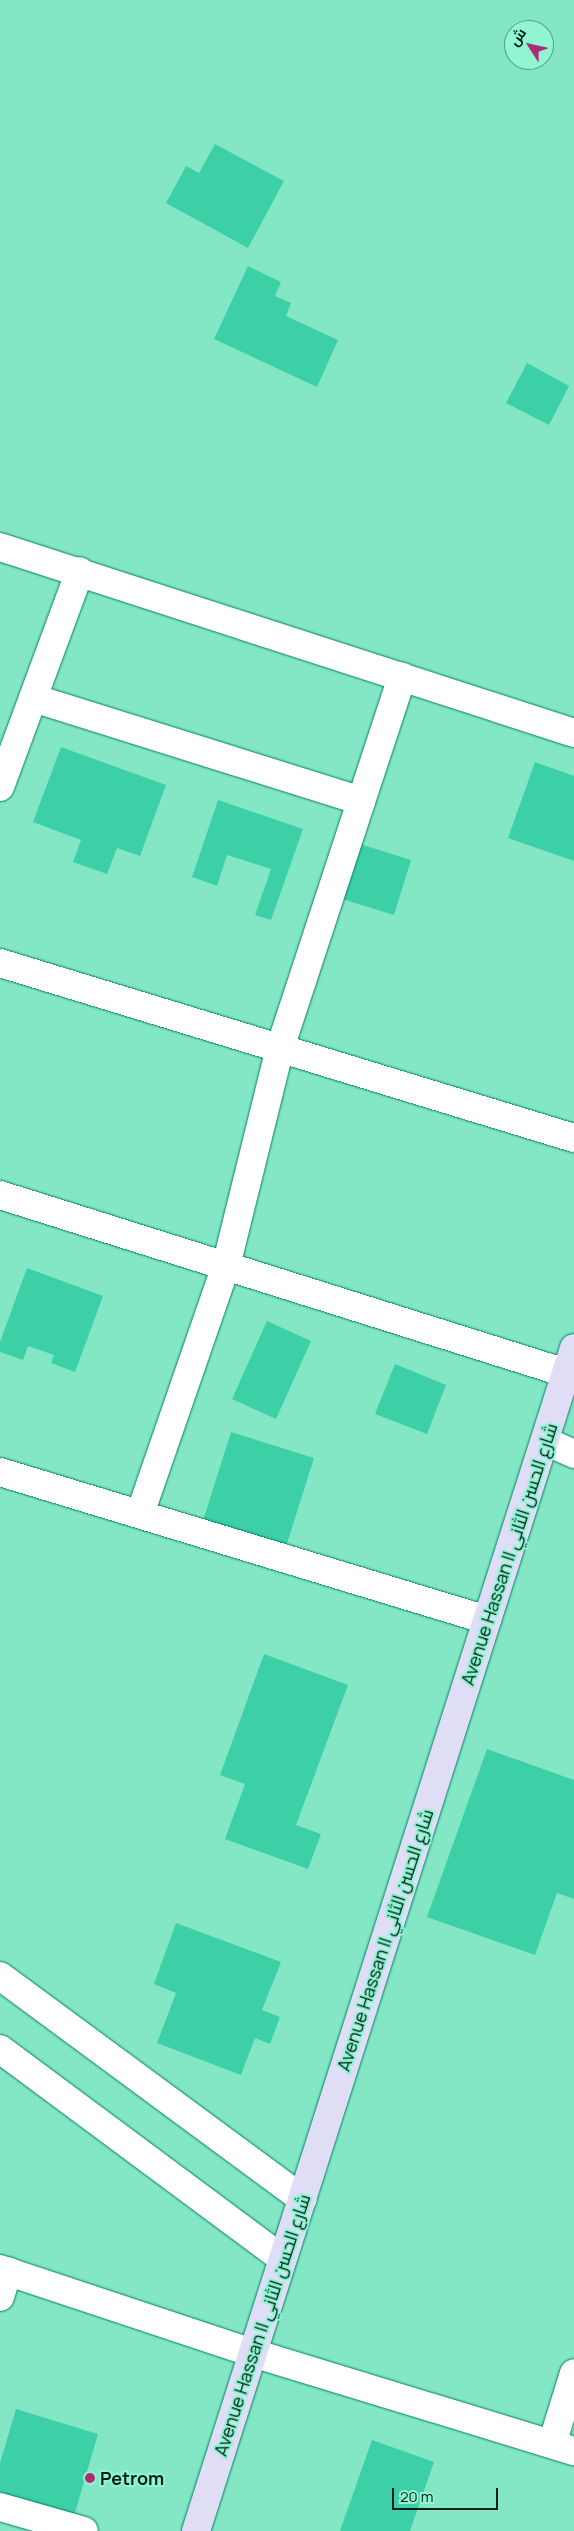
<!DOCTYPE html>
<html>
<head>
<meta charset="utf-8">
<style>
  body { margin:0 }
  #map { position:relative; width:574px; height:2531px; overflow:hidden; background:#83e7c5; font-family:Manrope,Cairo,sans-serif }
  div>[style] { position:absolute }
  .building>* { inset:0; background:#3dd0a7 }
  .roads { filter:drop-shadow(0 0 1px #048265) drop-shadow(0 0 1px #048265) }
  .minor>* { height:28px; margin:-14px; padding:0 14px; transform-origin:14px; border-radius:14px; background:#fff }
  .major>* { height:28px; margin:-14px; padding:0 14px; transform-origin:14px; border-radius:14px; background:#e0ddf7 }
  .dots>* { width:14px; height:14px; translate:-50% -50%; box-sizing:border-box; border:2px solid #91f4d2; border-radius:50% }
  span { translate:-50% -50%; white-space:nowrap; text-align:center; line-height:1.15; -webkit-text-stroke:4px #91f4d2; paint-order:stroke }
  .street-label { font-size:18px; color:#001f16 }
  .poi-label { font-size:18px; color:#001f16; font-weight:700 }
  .left { translate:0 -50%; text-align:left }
  .north { position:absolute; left:504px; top:20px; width:50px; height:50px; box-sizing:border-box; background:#91f4d2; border:1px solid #579f87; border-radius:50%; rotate:305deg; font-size:14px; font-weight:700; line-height:20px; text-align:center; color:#001f16 }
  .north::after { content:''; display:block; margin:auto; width:18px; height:22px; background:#ae2c77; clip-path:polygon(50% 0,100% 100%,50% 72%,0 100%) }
  .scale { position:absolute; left:392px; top:2488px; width:106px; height:22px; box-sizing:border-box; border:2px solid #001f16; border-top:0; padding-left:6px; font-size:15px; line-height:18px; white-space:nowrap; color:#001f16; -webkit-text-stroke:4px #91f4d2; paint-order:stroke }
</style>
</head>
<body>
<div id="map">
  <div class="building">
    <div style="clip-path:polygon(215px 144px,284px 181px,248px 248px,166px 203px,186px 166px,199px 173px)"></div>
    <div style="clip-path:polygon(248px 266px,281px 282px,275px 296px,291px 303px,286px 316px,338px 340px,317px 387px,214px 339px)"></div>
    <div style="clip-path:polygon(527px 363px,569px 386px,549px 425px,506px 403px)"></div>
    <div style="clip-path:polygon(61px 747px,166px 785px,140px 856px,117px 848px,107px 874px,73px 862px,81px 840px,33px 822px)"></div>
    <div style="clip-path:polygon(535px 762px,574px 776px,574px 861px,508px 838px)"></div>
    <div style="clip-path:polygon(218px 800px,303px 829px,271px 920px,255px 915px,271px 869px,227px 855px,217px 886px,192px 877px)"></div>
    <div style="clip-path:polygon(360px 844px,411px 860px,394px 915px,342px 899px)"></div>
    <div style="clip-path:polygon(27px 1268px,103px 1296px,75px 1372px,51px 1363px,54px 1355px,28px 1346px,23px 1360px,0 1352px,0 1342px)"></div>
    <div style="clip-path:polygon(267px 1321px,311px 1341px,276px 1419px,232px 1399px)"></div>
    <div style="clip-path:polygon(395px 1364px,446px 1385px,427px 1434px,375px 1414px)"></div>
    <div style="clip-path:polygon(231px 1432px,314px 1458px,285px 1550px,202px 1524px)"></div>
    <div style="clip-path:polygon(264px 1654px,348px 1685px,296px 1825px,321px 1834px,308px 1869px,225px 1839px,245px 1784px,220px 1775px)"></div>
    <div style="clip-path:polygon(487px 1749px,574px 1780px,574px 1899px,557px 1893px,535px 1955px,427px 1917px)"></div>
    <div style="clip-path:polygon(176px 1923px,281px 1962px,262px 2010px,280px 2017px,270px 2044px,255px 2038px,241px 2075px,157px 2043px,176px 1993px,154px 1984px)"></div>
    <div style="clip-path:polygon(16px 2409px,98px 2434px,72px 2523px,0 2502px,0 2463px)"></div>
    <div style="clip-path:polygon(372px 2440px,434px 2462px,410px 2531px,340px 2531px)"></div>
  </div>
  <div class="roads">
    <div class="minor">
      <div style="left:0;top:547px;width:603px;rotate:17.95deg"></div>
      <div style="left:33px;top:698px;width:344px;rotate:17.4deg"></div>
      <div style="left:0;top:787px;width:230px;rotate:-69.7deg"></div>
      <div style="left:0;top:963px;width:600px;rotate:16.96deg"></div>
      <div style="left:0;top:1195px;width:593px;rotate:17.46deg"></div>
      <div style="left:545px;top:1441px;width:32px;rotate:24deg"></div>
      <div style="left:0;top:1472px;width:509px;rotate:16.9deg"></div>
      <div style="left:140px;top:1514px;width:262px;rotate:-70.9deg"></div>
      <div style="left:226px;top:1266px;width:225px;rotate:-76.1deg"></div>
      <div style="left:280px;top:1048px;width:391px;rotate:-71.8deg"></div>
      <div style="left:0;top:1976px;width:376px;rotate:36.4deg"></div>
      <div style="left:0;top:2049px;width:352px;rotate:36.6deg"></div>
      <div style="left:0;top:2269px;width:267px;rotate:18.4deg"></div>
      <div style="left:253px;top:2353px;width:336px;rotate:17deg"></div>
      <div style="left:0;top:2297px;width:27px;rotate:-73deg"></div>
      <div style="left:552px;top:2444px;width:74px;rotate:-72.8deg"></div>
      <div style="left:0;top:2507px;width:87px;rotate:15.9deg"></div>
    </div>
    <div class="major">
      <div style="left:196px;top:2531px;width:1242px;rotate:-72.28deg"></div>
    </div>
  </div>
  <div class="dots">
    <div style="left:90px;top:2478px;background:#ae2c77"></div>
  </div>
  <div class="street-label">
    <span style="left:509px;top:1554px;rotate:-72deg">Avenue Hassan II شارع الحسن الثاني</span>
    <span style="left:385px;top:1940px;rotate:-72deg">Avenue Hassan II شارع الحسن الثاني</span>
    <span style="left:262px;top:2325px;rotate:-72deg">Avenue Hassan II شارع الحسن الثاني</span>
  </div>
  <div class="poi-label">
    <span class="left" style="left:100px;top:2478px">Petrom</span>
  </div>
  <div class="north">ش</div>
  <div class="scale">20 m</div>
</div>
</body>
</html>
